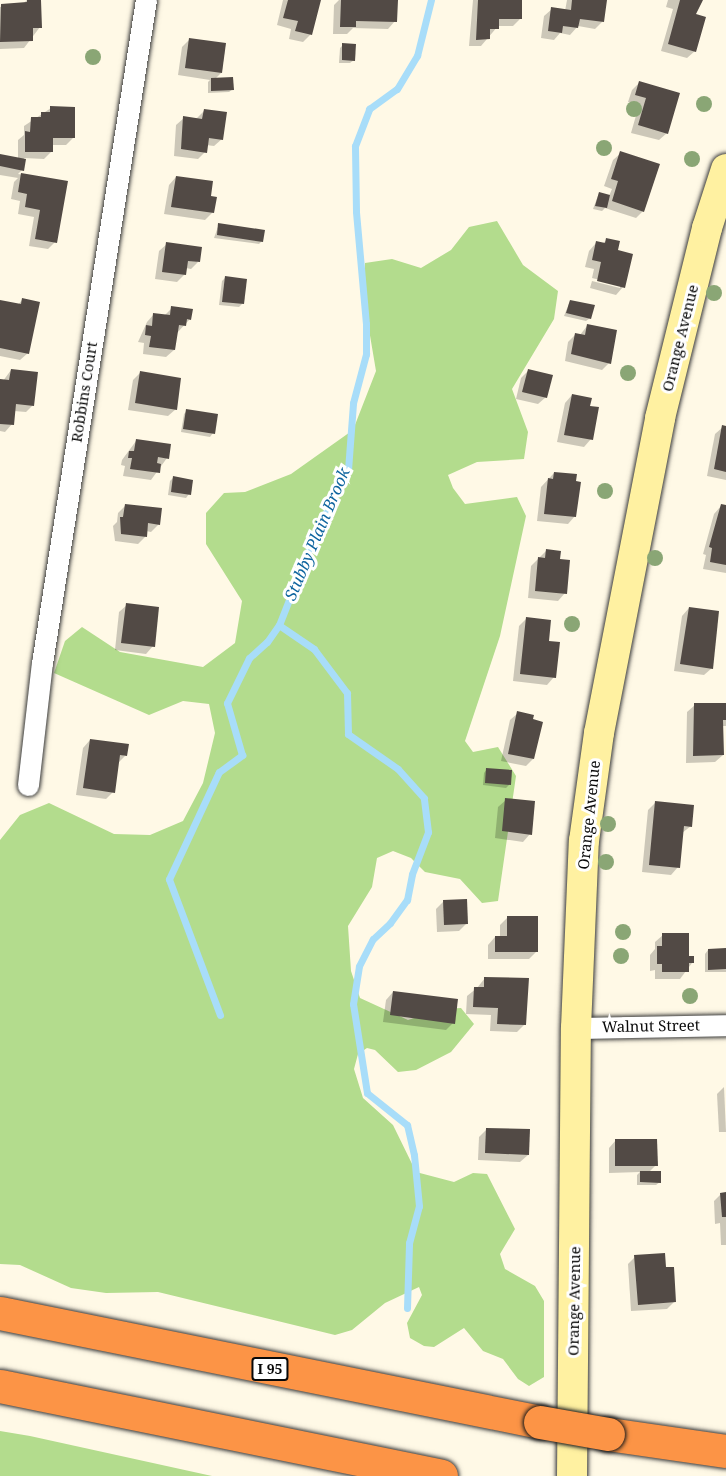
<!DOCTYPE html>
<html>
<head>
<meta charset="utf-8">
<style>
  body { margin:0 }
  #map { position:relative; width:726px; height:1476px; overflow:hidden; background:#fff9e6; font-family:"Noto Serif",serif }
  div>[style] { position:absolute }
  .forest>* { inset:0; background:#b3dc8d }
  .shadow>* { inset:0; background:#0003 }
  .stream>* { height:7px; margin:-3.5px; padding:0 3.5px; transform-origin:3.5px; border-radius:3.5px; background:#a8ddf9 }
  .building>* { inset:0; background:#524a45 }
  .roads { filter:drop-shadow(0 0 2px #3c3c3c) drop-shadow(0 0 2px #3c3c3c) }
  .minor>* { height:21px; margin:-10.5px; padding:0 10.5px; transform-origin:10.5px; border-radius:10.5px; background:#fff }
  .secondary>* { height:30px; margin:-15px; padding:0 15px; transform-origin:15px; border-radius:15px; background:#fff1a1 }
  .motorway>* { height:33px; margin:-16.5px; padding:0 16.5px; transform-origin:16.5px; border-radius:16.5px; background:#fc9446 }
  .bridges { filter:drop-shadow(0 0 2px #1a1a1a) drop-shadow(0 0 2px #1a1a1a) }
  .motorway-bridge>* { height:33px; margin:-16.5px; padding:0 16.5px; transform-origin:16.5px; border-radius:16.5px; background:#fc9446 }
  .trees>* { width:16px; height:16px; margin:-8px; border-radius:50%; background:#8aa675 }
  span { translate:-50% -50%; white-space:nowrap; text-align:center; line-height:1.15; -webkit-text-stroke:6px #fff; paint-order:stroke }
  .shield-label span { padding:2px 4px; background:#fff; border:2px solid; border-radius:4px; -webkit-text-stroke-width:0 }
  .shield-label { font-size:14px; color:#090909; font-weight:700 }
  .street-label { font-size:15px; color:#090909 }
  .water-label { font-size:16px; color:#0f659f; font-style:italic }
</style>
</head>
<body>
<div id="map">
  <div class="forest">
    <div style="clip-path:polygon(497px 221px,523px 265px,558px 291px,554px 319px,512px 389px,528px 432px,524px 459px,477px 462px,448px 475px,453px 488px,465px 504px,517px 497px,526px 516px,500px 636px,465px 741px,473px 752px,498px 747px,516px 776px,498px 901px,482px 903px,460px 879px,425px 872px,411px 858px,393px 851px,377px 858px,372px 887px,348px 926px,351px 971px,360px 998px,408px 1020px,442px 1009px,461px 1008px,474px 1024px,451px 1052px,416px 1070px,398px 1072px,375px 1050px,367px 1048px,358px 1054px,354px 1069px,363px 1098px,393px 1125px,416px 1172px,454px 1182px,473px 1173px,487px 1174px,515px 1229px,500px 1254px,505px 1269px,535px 1286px,544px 1301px,544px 1377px,529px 1386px,518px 1379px,503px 1359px,483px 1351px,464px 1328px,434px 1347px,424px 1346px,410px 1338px,407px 1323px,422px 1295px,419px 1287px,385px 1303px,352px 1330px,335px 1335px,158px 1292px,106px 1293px,71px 1288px,20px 1265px,0 1264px,0 840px,20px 815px,49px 803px,114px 834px,150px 835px,183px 821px,203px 783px,215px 733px,209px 704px,183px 701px,149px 715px,54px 673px,65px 641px,82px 627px,120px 652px,203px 667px,235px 643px,242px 601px,206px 544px,206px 513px,224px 493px,245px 492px,291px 474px,353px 430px,376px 371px,364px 300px,365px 263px,392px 259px,421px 268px,451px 250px,469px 227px)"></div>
    <div style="clip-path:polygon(0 1431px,30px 1436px,212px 1476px,0 1476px)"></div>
  </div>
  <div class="shadow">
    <div style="clip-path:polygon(27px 0,39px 0,40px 27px,24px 48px,0 49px,0 7px,23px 4px)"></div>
    <div style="clip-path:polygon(283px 0,319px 1px,310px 35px,303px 42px,289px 39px,291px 29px,277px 25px)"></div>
    <div style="clip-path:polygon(339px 0,396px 0,395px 21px,388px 29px,353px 28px,347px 34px,333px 34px,334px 5px)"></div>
    <div style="clip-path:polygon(473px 0,520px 0,521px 18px,513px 26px,498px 26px,481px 46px,469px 46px)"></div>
    <div style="clip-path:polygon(567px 0,606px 0,603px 21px,595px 29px,578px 26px,570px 35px,560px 33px,554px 40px,541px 38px,544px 16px,552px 9px,565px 11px)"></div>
    <div style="clip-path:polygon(668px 0,701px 0,694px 15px,695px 51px,687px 58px,661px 51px,673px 9px,666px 7px)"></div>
    <div style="clip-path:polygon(190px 39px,221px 73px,215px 79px,233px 89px,229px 92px,208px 93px,208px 82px,210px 80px,178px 75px,182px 47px)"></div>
    <div style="clip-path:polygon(343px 45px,354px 60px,350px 63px,339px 63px,340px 48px)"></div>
    <div style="clip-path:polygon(639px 83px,667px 133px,659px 140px,631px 133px,639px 105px,628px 102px,632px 90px)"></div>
    <div style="clip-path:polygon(51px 108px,73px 138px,66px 145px,52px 145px,52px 151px,44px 159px,24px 158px,22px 170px,18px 174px,66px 182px,55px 242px,48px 249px,29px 246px,34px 217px,18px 214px,20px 201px,11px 199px,14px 182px,18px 178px,0 175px,0 156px,18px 159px,18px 140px,24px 135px,24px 126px)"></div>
    <div style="clip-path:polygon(204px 111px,222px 139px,214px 146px,206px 145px,205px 152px,198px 159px,174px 156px,176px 125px,184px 118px,197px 118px)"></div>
    <div style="clip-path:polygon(621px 153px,643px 211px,636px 218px,605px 208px,602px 211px,593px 209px,599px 193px,609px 196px,612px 189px,604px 186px,613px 160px)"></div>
    <div style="clip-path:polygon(176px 177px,209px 197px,213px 212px,205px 220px,164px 214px,169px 185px)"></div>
    <div style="clip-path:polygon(219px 224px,262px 241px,259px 244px,214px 238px)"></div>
    <div style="clip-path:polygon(607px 240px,616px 252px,623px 287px,616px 295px,590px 288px,592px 281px,620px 288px,620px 285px,592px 278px,594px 269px,585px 267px,589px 251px,596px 243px,602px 244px)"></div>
    <div style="clip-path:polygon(167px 244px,198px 262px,191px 269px,186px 268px,185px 274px,177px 282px,155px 279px,159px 251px)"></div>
    <div style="clip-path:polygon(225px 278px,242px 304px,239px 307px,219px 305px,222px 281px)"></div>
    <div style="clip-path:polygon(22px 300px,28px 353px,20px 360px,0 356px,0 301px,18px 305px)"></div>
    <div style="clip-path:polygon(570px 301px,590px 318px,586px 321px,564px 316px)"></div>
    <div style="clip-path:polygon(172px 308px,190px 319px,177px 333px,174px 350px,166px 357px,143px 354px,144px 343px,138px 342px,147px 322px,154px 314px,164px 316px)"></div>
    <div style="clip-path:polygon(587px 326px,609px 363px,602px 370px,565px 361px,568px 342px,576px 334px,580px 335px)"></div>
    <div style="clip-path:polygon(11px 370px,33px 405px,26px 412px,14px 411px,12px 424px,5px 432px,0 431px,0 380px,3px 381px)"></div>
    <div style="clip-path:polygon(528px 371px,546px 397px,538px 404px,516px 399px,521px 378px)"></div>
    <div style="clip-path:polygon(140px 373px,176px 409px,168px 416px,128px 410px,133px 380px)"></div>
    <div style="clip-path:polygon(572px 395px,589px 407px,591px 439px,584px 447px,557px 442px,565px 403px)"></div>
    <div style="clip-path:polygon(187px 411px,213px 433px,210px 437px,181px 432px,184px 414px)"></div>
    <div style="clip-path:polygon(723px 427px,726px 427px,726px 480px,707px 476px,715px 434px)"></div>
    <div style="clip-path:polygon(136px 441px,167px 458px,151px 480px,123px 476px,125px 466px,121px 465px,122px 460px)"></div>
    <div style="clip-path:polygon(554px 473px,575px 516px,568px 524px,537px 521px,541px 487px)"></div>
    <div style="clip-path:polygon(173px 478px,189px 494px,186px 498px,168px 495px,170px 481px)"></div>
    <div style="clip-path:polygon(126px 505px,159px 524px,151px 532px,146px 531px,145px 537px,138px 544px,115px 541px,113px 526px,117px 522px,118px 513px)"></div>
    <div style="clip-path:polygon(721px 506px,726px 507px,726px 573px,703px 569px,706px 555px,703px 554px,714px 514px)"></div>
    <div style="clip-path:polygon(546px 551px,558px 561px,565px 593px,558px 601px,528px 598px,531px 566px)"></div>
    <div style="clip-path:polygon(127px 605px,153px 646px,146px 654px,115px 650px,119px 612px)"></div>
    <div style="clip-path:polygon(689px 608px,712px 668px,704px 675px,674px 671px,682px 616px)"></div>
    <div style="clip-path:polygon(526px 619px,547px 642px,554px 677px,547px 685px,513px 681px,519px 626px)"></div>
    <div style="clip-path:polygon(726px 704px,726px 726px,721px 726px,723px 755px,715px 762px,686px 763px,687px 712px,695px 705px)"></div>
    <div style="clip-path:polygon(518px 713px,533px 759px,526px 766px,501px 761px,510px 720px)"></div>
    <div style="clip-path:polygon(90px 740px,125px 756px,118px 763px,113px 792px,106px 799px,76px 795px,83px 748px)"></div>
    <div style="clip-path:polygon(487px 769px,510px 784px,506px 788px,483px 785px,484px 773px)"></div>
    <div style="clip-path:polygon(506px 800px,530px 834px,523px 842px,495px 838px,498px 807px)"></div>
    <div style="clip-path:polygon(655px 803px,691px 826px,682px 833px,678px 867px,671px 875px,642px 872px,648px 810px)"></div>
    <div style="clip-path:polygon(444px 901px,467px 923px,459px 931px,437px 932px,436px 909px)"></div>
    <div style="clip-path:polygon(507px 918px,536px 952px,529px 959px,488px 959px,488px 945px,495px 937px,500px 937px,500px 925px)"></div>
    <div style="clip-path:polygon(663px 935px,692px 963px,680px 979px,655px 979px,655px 970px,650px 971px,650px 955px,655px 949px,655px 942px)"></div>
    <div style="clip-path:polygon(708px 950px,726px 950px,726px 972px,705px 972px,705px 954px)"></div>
    <div style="clip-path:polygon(485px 978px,525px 1024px,517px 1032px,490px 1031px,491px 1015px,466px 1014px,467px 996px,477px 988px)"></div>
    <div style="clip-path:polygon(393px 992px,453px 1023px,446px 1030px,383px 1022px,386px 1000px)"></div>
    <div style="clip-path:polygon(724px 1087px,726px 1132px,719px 1132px,717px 1094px)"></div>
    <div style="clip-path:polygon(487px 1129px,528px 1155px,520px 1162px,478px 1160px,479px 1137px)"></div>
    <div style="clip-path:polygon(616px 1140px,656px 1165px,649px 1172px,660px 1182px,656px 1185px,637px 1185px,637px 1175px,640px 1172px,609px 1173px,609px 1148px)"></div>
    <div style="clip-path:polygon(721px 1194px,726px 1194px,726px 1245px,721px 1245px,720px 1223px,715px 1224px,714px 1201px)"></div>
    <div style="clip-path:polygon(635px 1257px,665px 1269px,674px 1302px,667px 1309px,631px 1311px,628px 1264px)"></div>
  </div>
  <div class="stream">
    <div style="left:220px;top:1015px;width:145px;rotate:-110.6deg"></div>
    <div style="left:169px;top:879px;width:118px;rotate:-65deg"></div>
    <div style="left:219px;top:772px;width:29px;rotate:-36deg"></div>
    <div style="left:242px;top:755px;width:54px;rotate:-106.1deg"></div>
    <div style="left:227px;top:703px;width:50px;rotate:-63.9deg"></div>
    <div style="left:249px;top:658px;width:24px;rotate:-42deg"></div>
    <div style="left:267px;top:642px;width:21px;rotate:-55deg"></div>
    <div style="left:407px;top:1308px;width:65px;rotate:-88.2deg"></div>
    <div style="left:409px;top:1243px;width:38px;rotate:-75deg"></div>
    <div style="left:419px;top:1206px;width:51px;rotate:-95.6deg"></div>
    <div style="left:414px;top:1155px;width:31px;rotate:-103deg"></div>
    <div style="left:407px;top:1125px;width:51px;rotate:-141.3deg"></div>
    <div style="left:367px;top:1093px;width:90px;rotate:-98.9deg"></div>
    <div style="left:353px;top:1004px;width:38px;rotate:-81deg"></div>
    <div style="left:359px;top:966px;width:30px;rotate:-63deg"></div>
    <div style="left:373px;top:939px;width:23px;rotate:-43deg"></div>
    <div style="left:390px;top:923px;width:29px;rotate:-54deg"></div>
    <div style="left:407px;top:900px;width:26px;rotate:-79deg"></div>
    <div style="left:412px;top:874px;width:45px;rotate:-69.1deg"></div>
    <div style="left:428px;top:832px;width:34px;rotate:-97deg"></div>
    <div style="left:424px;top:798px;width:39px;rotate:-132deg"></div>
    <div style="left:398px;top:769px;width:61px;rotate:-145deg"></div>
    <div style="left:348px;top:734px;width:41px;rotate:-91.4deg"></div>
    <div style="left:347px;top:693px;width:55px;rotate:-126.9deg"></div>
    <div style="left:314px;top:649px;width:42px;rotate:-145.6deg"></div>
    <div style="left:279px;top:625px;width:101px;rotate:-68.5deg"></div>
    <div style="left:316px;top:531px;width:69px;rotate:-62.3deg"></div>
    <div style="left:348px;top:470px;width:67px;rotate:-85.7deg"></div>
    <div style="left:353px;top:403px;width:51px;rotate:-75.1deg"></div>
    <div style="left:366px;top:354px;width:30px;rotate:-90deg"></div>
    <div style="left:366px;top:324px;width:113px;rotate:-95.1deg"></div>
    <div style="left:356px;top:211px;width:65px;rotate:-90.9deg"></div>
    <div style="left:355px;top:146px;width:40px;rotate:-69deg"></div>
    <div style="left:369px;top:109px;width:34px;rotate:-36deg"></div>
    <div style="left:397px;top:89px;width:39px;rotate:-59deg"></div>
    <div style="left:417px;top:56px;width:58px;rotate:-76deg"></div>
  </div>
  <div class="building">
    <div style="clip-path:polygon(27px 0,41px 0,42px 28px,33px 28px,33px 41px,0 42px,1px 4px,27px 2px)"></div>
    <div style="clip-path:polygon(288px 0,321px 0,312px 35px,295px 31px,298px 21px,283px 18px)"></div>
    <div style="clip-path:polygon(341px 0,398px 0,397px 22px,356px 21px,356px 27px,340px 27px)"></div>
    <div style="clip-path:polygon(478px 0,522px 0,522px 19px,499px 19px,499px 29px,490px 29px,490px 39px,476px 40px)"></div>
    <div style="clip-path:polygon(572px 0,607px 0,604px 22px,580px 19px,578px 28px,563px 26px,562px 33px,548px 31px,551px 7px,571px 10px)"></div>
    <div style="clip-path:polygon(680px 0,703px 0,696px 14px,706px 17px,696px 52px,668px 44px)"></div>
    <div style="clip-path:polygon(189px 38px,226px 43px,222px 73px,185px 68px)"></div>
    <div style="clip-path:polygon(342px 43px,356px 44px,355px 61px,342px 60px)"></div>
    <div style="clip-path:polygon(233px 77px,234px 90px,211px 91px,211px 78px)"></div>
    <div style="clip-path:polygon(639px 81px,680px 93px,668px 134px,638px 125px,646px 98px,635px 95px)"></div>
    <div style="clip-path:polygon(50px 106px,75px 107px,75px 138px,53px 138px,53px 152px,25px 152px,25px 131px,30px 132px,31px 117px,41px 117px,41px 112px,50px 112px)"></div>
    <div style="clip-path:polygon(204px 109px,227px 112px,223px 140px,209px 138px,207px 153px,181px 149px,183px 116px,202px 119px)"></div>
    <div style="clip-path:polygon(620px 151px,660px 164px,644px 212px,612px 201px,618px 181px,611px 179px)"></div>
    <div style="clip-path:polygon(0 154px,26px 159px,24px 171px,0 166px)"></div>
    <div style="clip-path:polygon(21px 173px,68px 181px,57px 243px,35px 239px,40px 210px,25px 207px,27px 194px,18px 192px)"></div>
    <div style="clip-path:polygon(176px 176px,213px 181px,211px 196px,217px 197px,214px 213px,171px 207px)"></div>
    <div style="clip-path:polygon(599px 192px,610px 195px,607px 208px,595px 206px)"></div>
    <div style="clip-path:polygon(218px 223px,265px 230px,263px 242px,217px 235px)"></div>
    <div style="clip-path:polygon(606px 238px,620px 241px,618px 250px,633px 254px,625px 288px,597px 281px,601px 262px,592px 260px,596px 241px,605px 243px)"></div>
    <div style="clip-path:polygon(166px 242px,202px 247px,200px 262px,188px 261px,186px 275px,162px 272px)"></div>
    <div style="clip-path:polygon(225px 276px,247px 279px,244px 304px,222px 302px)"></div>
    <div style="clip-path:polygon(22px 298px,40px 302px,29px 354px,0 348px,0 300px,21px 304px)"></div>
    <div style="clip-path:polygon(570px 300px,595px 305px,591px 319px,566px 313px)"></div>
    <div style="clip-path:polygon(171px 306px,193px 309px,191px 320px,187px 319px,186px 326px,179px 325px,175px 350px,149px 347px,151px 336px,145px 335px,146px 325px,152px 326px,153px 313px,170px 315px)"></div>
    <div style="clip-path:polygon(587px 324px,617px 330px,611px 364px,571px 354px,575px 333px,585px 335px)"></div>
    <div style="clip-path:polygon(11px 369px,38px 372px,34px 406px,16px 404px,14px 425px,0 424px,0 379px,9px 380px)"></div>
    <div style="clip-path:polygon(528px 369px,553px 375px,547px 398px,522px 392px)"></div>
    <div style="clip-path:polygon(140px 371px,181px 378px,177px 410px,135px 403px)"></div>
    <div style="clip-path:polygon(572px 394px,592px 398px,590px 406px,599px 407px,593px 440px,564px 435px)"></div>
    <div style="clip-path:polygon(186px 409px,218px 414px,215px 434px,183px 429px)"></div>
    <div style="clip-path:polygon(722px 425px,726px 426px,726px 472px,714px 469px)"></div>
    <div style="clip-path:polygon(136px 439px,171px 444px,169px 459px,158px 457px,157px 463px,161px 464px,160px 473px,130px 469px,132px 458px,128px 458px,129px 451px,134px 451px)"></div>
    <div style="clip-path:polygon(554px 472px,577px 474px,576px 481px,581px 482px,576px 517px,544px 514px,548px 478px,553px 479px)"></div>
    <div style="clip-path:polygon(173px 476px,193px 480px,191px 495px,171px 492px)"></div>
    <div style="clip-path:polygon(125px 504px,162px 508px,160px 525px,148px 523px,147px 537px,121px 534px,120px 517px,123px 517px)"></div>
    <div style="clip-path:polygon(721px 504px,726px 505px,726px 565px,710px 562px,712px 548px,709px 547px)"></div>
    <div style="clip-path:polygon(546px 549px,561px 551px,560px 559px,570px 560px,567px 594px,535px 591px,538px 557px,545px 558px)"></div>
    <div style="clip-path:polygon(126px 603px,159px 607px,155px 647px,121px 643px)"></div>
    <div style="clip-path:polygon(689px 607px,719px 611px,713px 669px,680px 664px)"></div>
    <div style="clip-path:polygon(526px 617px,551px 620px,549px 641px,560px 642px,556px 678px,520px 674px)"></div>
    <div style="clip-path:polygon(694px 703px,726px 703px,726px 720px,723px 720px,724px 755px,693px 756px)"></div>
    <div style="clip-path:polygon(517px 711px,534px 715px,533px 719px,543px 722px,534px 759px,508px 754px)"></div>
    <div style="clip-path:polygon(90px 739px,129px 744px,127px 756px,120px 755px,115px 793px,83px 788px)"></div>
    <div style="clip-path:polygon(486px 768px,512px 770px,511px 785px,485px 783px)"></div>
    <div style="clip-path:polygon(505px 798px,535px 801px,532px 835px,502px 831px)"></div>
    <div style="clip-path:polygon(655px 801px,694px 805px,692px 827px,684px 826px,680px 868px,649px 865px)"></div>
    <div style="clip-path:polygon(467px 899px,468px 924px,444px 925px,443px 900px)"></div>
    <div style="clip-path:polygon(507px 916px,538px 916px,538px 952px,495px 952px,495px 936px,507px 936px)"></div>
    <div style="clip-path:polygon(662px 933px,689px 933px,689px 956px,694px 956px,694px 963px,689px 963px,689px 972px,662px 972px,662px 964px,657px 964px,657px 946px,662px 946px)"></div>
    <div style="clip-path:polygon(726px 948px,726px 969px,708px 970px,708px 949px)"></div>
    <div style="clip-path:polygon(484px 977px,529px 978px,526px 1025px,497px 1024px,498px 1008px,473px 1007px,474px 987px,484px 987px)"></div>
    <div style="clip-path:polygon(393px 991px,458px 999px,455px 1024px,390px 1015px)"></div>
    <div style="clip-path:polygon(486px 1128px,530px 1129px,529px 1155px,485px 1153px)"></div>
    <div style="clip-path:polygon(615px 1139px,657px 1139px,658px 1166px,615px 1166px)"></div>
    <div style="clip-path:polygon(640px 1171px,661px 1171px,661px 1183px,640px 1182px)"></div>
    <div style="clip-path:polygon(726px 1192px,726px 1217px,722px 1217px,720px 1193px)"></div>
    <div style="clip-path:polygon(665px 1253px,666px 1267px,674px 1267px,676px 1302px,638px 1305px,634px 1255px)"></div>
  </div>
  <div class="roads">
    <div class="minor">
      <div style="left:28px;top:785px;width:123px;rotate:-83.5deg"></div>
      <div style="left:42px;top:663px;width:671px;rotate:-81.09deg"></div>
      <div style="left:576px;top:1028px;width:150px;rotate:-1.1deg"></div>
    </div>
    <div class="secondary">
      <div style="left:572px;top:1476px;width:448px;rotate:-89.5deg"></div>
      <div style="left:576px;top:1028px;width:187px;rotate:-87.6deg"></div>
      <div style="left:584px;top:841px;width:109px;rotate:-82.1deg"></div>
      <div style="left:599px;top:733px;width:321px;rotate:-79deg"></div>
      <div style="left:660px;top:418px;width:196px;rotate:-76.1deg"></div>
      <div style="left:707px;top:228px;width:62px;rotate:-72.1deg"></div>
    </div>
    <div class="motorway">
      <div style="left:0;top:1313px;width:551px;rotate:11.41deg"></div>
      <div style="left:0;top:1386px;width:450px;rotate:11.5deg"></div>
      <div style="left:608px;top:1434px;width:119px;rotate:8.2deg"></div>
    </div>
  </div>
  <div class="bridges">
    <div class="motorway-bridge">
      <div style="left:540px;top:1422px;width:69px;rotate:10deg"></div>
    </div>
  </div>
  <div class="trees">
    <div style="left:93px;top:57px"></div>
    <div style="left:704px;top:104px"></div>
    <div style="left:634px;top:109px"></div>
    <div style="left:604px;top:148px"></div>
    <div style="left:692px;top:159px"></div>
    <div style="left:714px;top:293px"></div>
    <div style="left:628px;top:373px"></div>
    <div style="left:605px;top:491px"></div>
    <div style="left:655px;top:558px"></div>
    <div style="left:572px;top:624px"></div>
    <div style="left:608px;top:824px"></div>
    <div style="left:606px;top:862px"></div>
    <div style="left:623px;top:932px"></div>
    <div style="left:621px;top:956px"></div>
    <div style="left:690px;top:996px"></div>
  </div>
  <div class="shield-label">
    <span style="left:270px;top:1369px">I 95</span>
  </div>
  <div class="street-label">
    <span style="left:680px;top:338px;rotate:-76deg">Orange Avenue</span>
    <span style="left:84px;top:392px;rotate:-81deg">Robbins Court</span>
    <span style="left:589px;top:815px;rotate:-84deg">Orange Avenue</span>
    <span style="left:651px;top:1026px;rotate:-1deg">Walnut Street</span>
    <span style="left:574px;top:1301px;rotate:-89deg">Orange Avenue</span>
  </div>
  <div class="water-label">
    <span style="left:317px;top:534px;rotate:-67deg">Stubby Plain Brook</span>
  </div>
</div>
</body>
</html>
